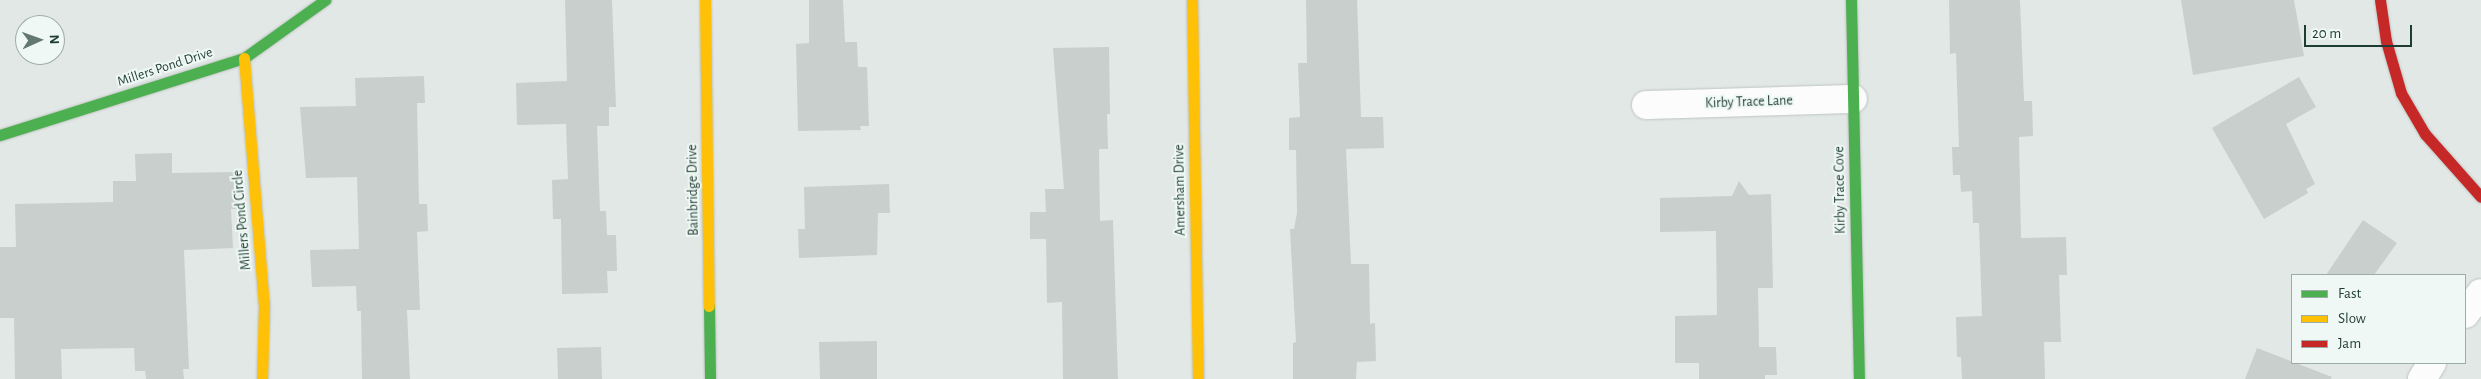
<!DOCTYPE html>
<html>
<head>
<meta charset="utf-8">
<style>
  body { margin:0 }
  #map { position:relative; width:2481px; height:379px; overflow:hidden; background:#e2e8e5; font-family:"Alegreya Sans",sans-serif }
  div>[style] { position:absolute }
  .building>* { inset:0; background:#c9cfcd }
  .roads { filter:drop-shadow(0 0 1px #bfc5c2) drop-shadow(0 0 1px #bfc5c2) }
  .street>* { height:28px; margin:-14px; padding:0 14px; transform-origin:14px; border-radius:14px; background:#fbfcfb }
  .fast>* { height:11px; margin:-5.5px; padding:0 5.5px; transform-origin:5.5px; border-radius:5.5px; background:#4caf50 }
  .slow>* { height:11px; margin:-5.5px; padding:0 5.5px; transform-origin:5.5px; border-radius:5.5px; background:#ffc107 }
  .jam>* { height:11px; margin:-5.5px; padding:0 5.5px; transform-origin:5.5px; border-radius:5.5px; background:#c62828 }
  span { translate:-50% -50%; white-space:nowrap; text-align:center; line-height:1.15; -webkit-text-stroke:4px #eff8f4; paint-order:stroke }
  .street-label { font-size:14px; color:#1f3c34 }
  .legend { position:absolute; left:2291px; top:274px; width:175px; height:90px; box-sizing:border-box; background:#eff8f4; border:1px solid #9cada7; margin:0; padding:6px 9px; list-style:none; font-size:15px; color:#1f3c34 }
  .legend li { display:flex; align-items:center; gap:10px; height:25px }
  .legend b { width:25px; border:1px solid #9cada7 }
  .north { position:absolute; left:15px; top:15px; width:50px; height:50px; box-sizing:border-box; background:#eff8f4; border:1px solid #9cada7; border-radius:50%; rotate:88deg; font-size:14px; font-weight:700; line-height:20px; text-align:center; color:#1f3c34 }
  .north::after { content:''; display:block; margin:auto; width:18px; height:22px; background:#637872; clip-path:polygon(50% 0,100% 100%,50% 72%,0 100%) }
  .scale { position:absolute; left:2304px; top:25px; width:108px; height:22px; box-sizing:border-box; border:2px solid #1f3c34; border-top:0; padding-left:6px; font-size:15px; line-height:18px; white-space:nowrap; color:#1f3c34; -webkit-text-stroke:4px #eff8f4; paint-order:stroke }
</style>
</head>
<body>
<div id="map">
  <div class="building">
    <div style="clip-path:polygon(565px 0,612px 0,616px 107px,609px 107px,609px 126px,597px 126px,600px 211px,606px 211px,607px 235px,616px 235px,617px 271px,607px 271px,608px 293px,562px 294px,561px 219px,553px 219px,552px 180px,568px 179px,566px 124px,517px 125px,516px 83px,567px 81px)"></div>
    <div style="clip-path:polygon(809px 0,843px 0,845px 42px,857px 42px,858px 67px,867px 67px,869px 126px,860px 126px,861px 130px,798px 131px,796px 44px,809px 43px)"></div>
    <div style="clip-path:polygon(1306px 0,1357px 0,1361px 117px,1383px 117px,1384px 148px,1346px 149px,1351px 264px,1369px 264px,1370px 324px,1375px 323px,1376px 361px,1357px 362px,1356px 379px,1293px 379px,1293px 343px,1296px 342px,1290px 229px,1294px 229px,1297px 213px,1296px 150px,1289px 150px,1289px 118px,1300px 117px,1298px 63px,1307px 63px)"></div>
    <div style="clip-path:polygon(1949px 0,2020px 0,2024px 101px,2032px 101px,2033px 136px,2019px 137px,2021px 238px,2066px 237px,2067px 275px,2059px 275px,2061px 342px,2044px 342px,2045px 379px,1962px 379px,1961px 357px,1957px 357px,1956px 317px,1982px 316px,1979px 223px,1973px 223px,1972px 191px,1961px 192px,1960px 175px,1953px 175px,1952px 147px,1959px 147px,1956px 53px,1950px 54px)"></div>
    <div style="clip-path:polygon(2181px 0,2294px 0,2304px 56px,2193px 75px)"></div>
    <div style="clip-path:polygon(1109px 47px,1110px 114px,1107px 114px,1108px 149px,1099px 149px,1100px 221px,1113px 220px,1118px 379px,1063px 379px,1062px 302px,1047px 303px,1046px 239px,1030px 239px,1030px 212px,1046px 212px,1045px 189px,1064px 189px,1053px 48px)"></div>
    <div style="clip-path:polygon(424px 76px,425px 103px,417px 103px,419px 204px,427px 204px,428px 231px,417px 232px,420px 310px,407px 310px,410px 379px,362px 379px,361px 311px,357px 311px,356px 286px,312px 287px,310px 250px,359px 249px,357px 177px,306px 178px,300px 107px,356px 106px,355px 78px)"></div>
    <div style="clip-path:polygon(2299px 77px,2316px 107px,2286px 124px,2315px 184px,2306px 189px,2308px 193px,2264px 219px,2212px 128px)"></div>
    <div style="clip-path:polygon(172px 153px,172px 173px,236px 172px,237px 209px,231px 209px,233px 248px,184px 250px,189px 369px,183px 369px,184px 379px,146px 379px,145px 371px,135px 371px,134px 348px,61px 349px,62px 379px,15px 379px,14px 318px,0 318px,0 247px,16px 247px,15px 204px,113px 202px,113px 181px,136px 181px,135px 154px)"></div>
    <div style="clip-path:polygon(1739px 181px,1749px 195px,1771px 194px,1773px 288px,1758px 288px,1759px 347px,1776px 347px,1777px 375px,1765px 375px,1765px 379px,1699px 379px,1699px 363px,1675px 363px,1675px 316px,1717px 315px,1716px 231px,1660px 232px,1660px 198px,1732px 196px)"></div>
    <div style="clip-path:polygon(889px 184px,890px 213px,878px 213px,877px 255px,799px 258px,798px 229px,805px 229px,804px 187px)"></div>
    <div style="clip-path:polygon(2363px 220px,2397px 243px,2374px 275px,2326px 275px)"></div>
    <div style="clip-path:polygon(877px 341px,877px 379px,820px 379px,819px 342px)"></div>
    <div style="clip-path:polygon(601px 347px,602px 379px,558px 379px,557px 348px)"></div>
    <div style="clip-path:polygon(2257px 348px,2332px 377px,2331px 379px,2245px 379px)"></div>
  </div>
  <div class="roads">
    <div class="street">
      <div style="left:1646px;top:105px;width:207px;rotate:-1.7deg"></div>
      <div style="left:2465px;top:314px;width:26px;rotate:-53deg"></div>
      <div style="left:2422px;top:379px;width:19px;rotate:-58deg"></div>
    </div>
    <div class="fast">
      <div style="left:1851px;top:0;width:379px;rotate:88.8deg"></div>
      <div style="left:0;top:135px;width:256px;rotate:-17.5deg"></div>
      <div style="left:244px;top:58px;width:100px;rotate:-35.6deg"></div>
      <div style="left:709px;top:306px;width:73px;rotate:89.2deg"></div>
    </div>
    <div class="slow">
      <div style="left:705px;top:0;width:306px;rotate:89.3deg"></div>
      <div style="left:1192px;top:0;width:379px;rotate:89.1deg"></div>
      <div style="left:244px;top:58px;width:247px;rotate:85.4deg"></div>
      <div style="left:264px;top:304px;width:75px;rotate:91.5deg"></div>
    </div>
    <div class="jam">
      <div style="left:2380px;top:0;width:41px;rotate:81.7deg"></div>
      <div style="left:2386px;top:41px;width:54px;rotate:73.9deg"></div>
      <div style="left:2401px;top:93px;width:48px;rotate:59.7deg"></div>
      <div style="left:2425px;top:134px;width:84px;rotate:48.4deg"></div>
    </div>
  </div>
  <div class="street-label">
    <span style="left:165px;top:67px;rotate:-18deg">Millers Pond Drive</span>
    <span style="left:1749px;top:102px;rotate:-2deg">Kirby Trace Lane</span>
    <span style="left:693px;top:190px;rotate:-91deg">Bainbridge Drive</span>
    <span style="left:1180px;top:190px;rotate:-91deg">Amersham Drive</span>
    <span style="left:1840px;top:190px;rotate:-91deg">Kirby Trace Cove</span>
    <span style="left:242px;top:220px;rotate:-95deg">Millers Pond Circle</span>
  </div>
  <ul class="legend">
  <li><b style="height:6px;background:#4caf50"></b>Fast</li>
  <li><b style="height:6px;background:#ffc107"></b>Slow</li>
  <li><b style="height:6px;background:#c62828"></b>Jam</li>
  </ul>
  <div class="north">N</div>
  <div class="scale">20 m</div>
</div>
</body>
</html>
